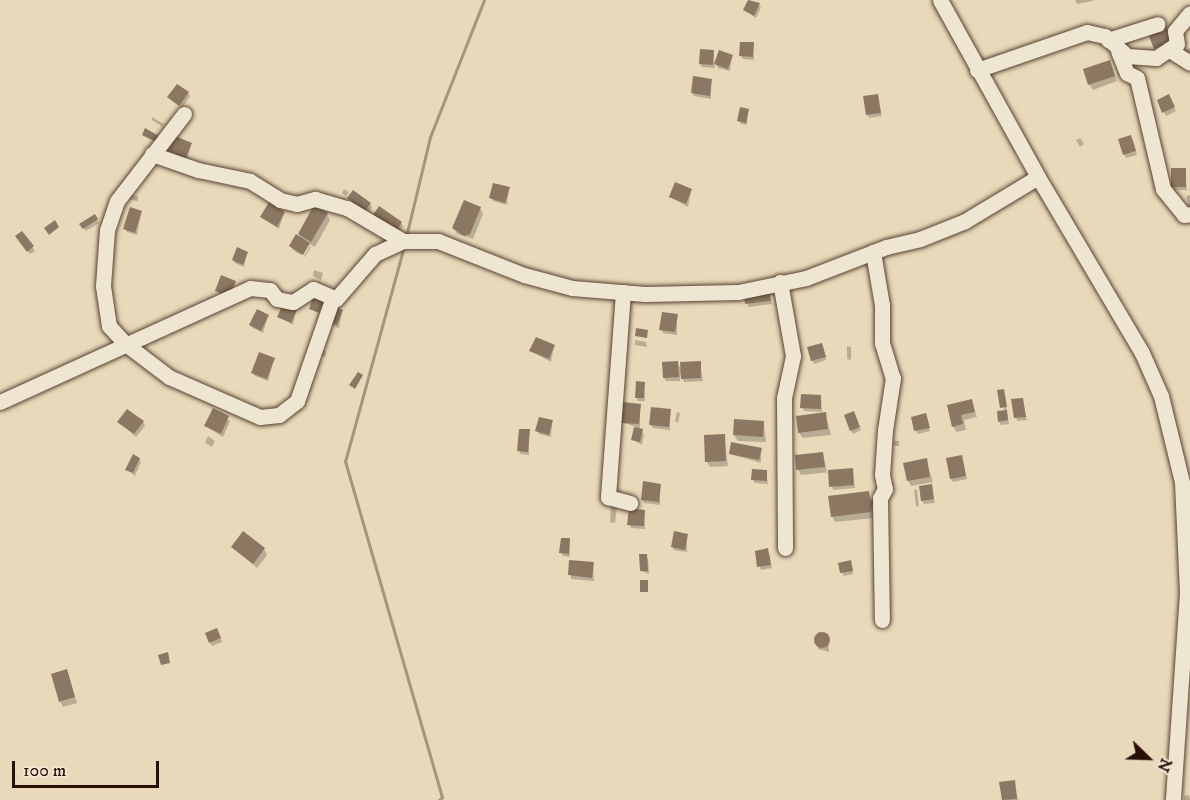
<!DOCTYPE html>
<html>
<head>
<meta charset="utf-8">
<style>
  body { margin:0 }
  #map { position:relative; width:1190px; height:800px; overflow:hidden; background:#e7d9b9; font-family:"IM FELL DW Pica",serif }
  div>[style] { position:absolute }
  .shadow>* { inset:0; background:#0003 }
  .stream>* { height:3px; margin:-1.5px; padding:0 1.5px; transform-origin:1.5px; border-radius:1.5px; background:#a6947b }
  .building>* { inset:0; background:#8c7862 }
  .round { border-radius:50% }
  .roads { filter:drop-shadow(0 0 2px #584131) drop-shadow(0 0 2px #584131) }
  .minor>* { height:15px; margin:-7.5px; padding:0 7.5px; transform-origin:7.5px; border-radius:7.5px; background:#efe6d2 }
  span { translate:-50% -50%; white-space:nowrap; text-align:center; line-height:1.15; -webkit-text-stroke:4.5px #efe6d2; paint-order:stroke }
  .north { position:absolute; left:1118px; top:728px; width:60px; height:60px; -webkit-text-stroke:4px #efe6d2; paint-order:stroke; rotate:113deg; font-size:16px; font-weight:700; line-height:24px; text-align:center; color:#290e04 }
  .north::after { content:''; display:block; margin:auto; width:21px; height:27px; background:#290e04; clip-path:polygon(50% 0,100% 100%,50% 72%,0 100%) }
  .scale { position:absolute; left:12px; top:761px; width:147px; height:27px; box-sizing:border-box; border:3px solid #290e04; border-top:0; padding-left:8px; font-size:18px; line-height:21px; white-space:nowrap; color:#290e04; -webkit-text-stroke:4px #efe6d2; paint-order:stroke }
</style>
</head>
<body>
<div id="map">
  <div class="shadow">
    <div style="clip-path:polygon(750px 0,761px 7px,756px 18px,745px 10px)"></div>
    <div style="clip-path:polygon(1075px 0,1093px 0,1093px 1px,1077px 4px)"></div>
    <div style="clip-path:polygon(753px 44px,754px 60px,743px 59px,741px 56px)"></div>
    <div style="clip-path:polygon(1190px 48px,1190px 64px,1184px 51px)"></div>
    <div style="clip-path:polygon(713px 52px,715px 68px,702px 67px,700px 64px)"></div>
    <div style="clip-path:polygon(732px 56px,730px 71px,718px 68px,716px 64px)"></div>
    <div style="clip-path:polygon(1112px 67px,1117px 81px,1093px 90px,1089px 84px)"></div>
    <div style="clip-path:polygon(711px 80px,711px 99px,694px 96px,692px 92px)"></div>
    <div style="clip-path:polygon(188px 93px,190px 96px,182px 108px,169px 97px)"></div>
    <div style="clip-path:polygon(877px 96px,882px 116px,869px 118px,867px 114px)"></div>
    <div style="clip-path:polygon(1168px 96px,1176px 111px,1166px 116px,1159px 101px)"></div>
    <div style="clip-path:polygon(748px 111px,747px 125px,741px 124px,739px 120px)"></div>
    <div style="clip-path:polygon(152px 117px,164px 124px,163px 127px,152px 120px)"></div>
    <div style="clip-path:polygon(1080px 138px,1084px 144px,1080px 147px,1076px 140px)"></div>
    <div style="clip-path:polygon(1133px 140px,1137px 155px,1126px 158px,1124px 154px)"></div>
    <div style="clip-path:polygon(191px 145px,187px 162px,170px 151px)"></div>
    <div style="clip-path:polygon(1185px 169px,1187px 190px,1174px 190px,1172px 187px)"></div>
    <div style="clip-path:polygon(509px 188px,507px 205px,493px 201px,491px 198px)"></div>
    <div style="clip-path:polygon(344px 189px,349px 192px,346px 196px,342px 193px)"></div>
    <div style="clip-path:polygon(691px 190px,688px 207px,670px 197px)"></div>
    <div style="clip-path:polygon(126px 194px,138px 196px,138px 201px,126px 199px)"></div>
    <div style="clip-path:polygon(1190px 195px,1190px 210px,1186px 196px)"></div>
    <div style="clip-path:polygon(349px 198px,370px 204px,372px 207px,368px 213px)"></div>
    <div style="clip-path:polygon(480px 208px,483px 214px,473px 239px,457px 234px,454px 228px)"></div>
    <div style="clip-path:polygon(141px 213px,137px 235px,127px 232px,125px 229px)"></div>
    <div style="clip-path:polygon(284px 213px,279px 229px,262px 217px)"></div>
    <div style="clip-path:polygon(327px 214px,330px 220px,315px 247px,308px 243px,301px 255px,293px 250px,291px 246px,303px 241px,299px 234px)"></div>
    <div style="clip-path:polygon(94px 216px,99px 223px,86px 231px,81px 224px)"></div>
    <div style="clip-path:polygon(377px 218px,401px 223px,403px 226px,398px 234px)"></div>
    <div style="clip-path:polygon(22px 233px,35px 251px,30px 254px,19px 240px)"></div>
    <div style="clip-path:polygon(310px 246px,311px 247px,305px 257px,304px 256px)"></div>
    <div style="clip-path:polygon(247px 254px,244px 267px,235px 263px,233px 260px)"></div>
    <div style="clip-path:polygon(314px 270px,323px 273px,321px 280px,313px 276px)"></div>
    <div style="clip-path:polygon(769px 294px,772px 304px,749px 307px,747px 304px,746px 297px)"></div>
    <div style="clip-path:polygon(296px 311px,293px 325px,279px 316px)"></div>
    <div style="clip-path:polygon(342px 311px,339px 328px,330px 325px)"></div>
    <div style="clip-path:polygon(268px 316px,263px 333px,253px 328px,251px 325px)"></div>
    <div style="clip-path:polygon(677px 316px,677px 335px,663px 333px,661px 329px)"></div>
    <div style="clip-path:polygon(635px 340px,646px 342px,647px 347px,635px 345px)"></div>
    <div style="clip-path:polygon(554px 346px,551px 362px,531px 351px)"></div>
    <div style="clip-path:polygon(847px 346px,851px 347px,851px 360px,847px 359px)"></div>
    <div style="clip-path:polygon(823px 348px,826px 360px,814px 364px,812px 360px)"></div>
    <div style="clip-path:polygon(320px 349px,326px 351px,325px 357px,319px 354px)"></div>
    <div style="clip-path:polygon(274px 359px,268px 381px,255px 376px,253px 373px)"></div>
    <div style="clip-path:polygon(700px 362px,703px 381px,684px 382px,680px 374px,680px 381px,666px 381px,664px 378px,677px 363px,682px 370px)"></div>
    <div style="clip-path:polygon(644px 384px,645px 401px,638px 401px,636px 397px)"></div>
    <div style="clip-path:polygon(1003px 390px,1009px 424px,1001px 425px,999px 421px,1004px 412px)"></div>
    <div style="clip-path:polygon(821px 396px,822px 412px,804px 411px,802px 407px)"></div>
    <div style="clip-path:polygon(1022px 399px,1027px 420px,1017px 421px,1013px 401px)"></div>
    <div style="clip-path:polygon(971px 401px,977px 417px,964px 420px,966px 430px,956px 432px,953px 426px)"></div>
    <div style="clip-path:polygon(640px 405px,640px 430px,644px 434px,642px 445px,633px 440px,636px 427px,622px 422px)"></div>
    <div style="clip-path:polygon(214px 410px,230px 421px,223px 437px,206px 426px)"></div>
    <div style="clip-path:polygon(670px 410px,670px 430px,653px 428px,651px 425px)"></div>
    <div style="clip-path:polygon(677px 412px,680px 413px,678px 423px,675px 421px)"></div>
    <div style="clip-path:polygon(825px 413px,831px 435px,803px 438px,799px 433px)"></div>
    <div style="clip-path:polygon(926px 415px,930px 431px,918px 434px,916px 431px)"></div>
    <div style="clip-path:polygon(855px 416px,861px 430px,853px 434px,851px 430px)"></div>
    <div style="clip-path:polygon(119px 422px,143px 422px,145px 426px,136px 437px)"></div>
    <div style="clip-path:polygon(552px 422px,551px 437px,539px 434px,537px 431px)"></div>
    <div style="clip-path:polygon(764px 423px,766px 442px,738px 441px,734px 435px)"></div>
    <div style="clip-path:polygon(529px 431px,529px 455px,521px 454px,519px 451px)"></div>
    <div style="clip-path:polygon(208px 436px,215px 441px,212px 447px,205px 443px)"></div>
    <div style="clip-path:polygon(724px 436px,728px 466px,710px 467px,707px 462px)"></div>
    <div style="clip-path:polygon(893px 441px,899px 441px,899px 446px,894px 446px)"></div>
    <div style="clip-path:polygon(761px 449px,761px 463px,730px 454px)"></div>
    <div style="clip-path:polygon(823px 454px,827px 472px,852px 470px,855px 488px,833px 490px,830px 472px,801px 475px,798px 469px)"></div>
    <div style="clip-path:polygon(962px 456px,967px 479px,953px 482px,951px 479px)"></div>
    <div style="clip-path:polygon(139px 459px,141px 462px,135px 476px,127px 469px)"></div>
    <div style="clip-path:polygon(926px 460px,933px 482px,911px 486px,908px 480px)"></div>
    <div style="clip-path:polygon(766px 471px,768px 484px,755px 483px,753px 480px)"></div>
    <div style="clip-path:polygon(660px 485px,660px 505px,644px 503px,642px 500px)"></div>
    <div style="clip-path:polygon(931px 486px,935px 503px,924px 504px,922px 501px)"></div>
    <div style="clip-path:polygon(914px 489px,917px 490px,919px 507px,916px 506px)"></div>
    <div style="clip-path:polygon(868px 492px,877px 511px,873px 512px,873px 518px,835px 522px,832px 516px)"></div>
    <div style="clip-path:polygon(611px 505px,617px 507px,615px 523px,610px 522px)"></div>
    <div style="clip-path:polygon(644px 511px,645px 529px,631px 528px,629px 524px)"></div>
    <div style="clip-path:polygon(687px 536px,687px 552px,674px 550px,672px 546px)"></div>
    <div style="clip-path:polygon(569px 540px,570px 557px,563px 556px,561px 553px)"></div>
    <div style="clip-path:polygon(233px 547px,264px 549px,267px 555px,257px 568px)"></div>
    <div style="clip-path:polygon(756px 552px,769px 553px,772px 568px,761px 570px)"></div>
    <div style="clip-path:polygon(641px 555px,648px 559px,649px 574px,641px 571px)"></div>
    <div style="clip-path:polygon(571px 561px,593px 563px,594px 581px,571px 579px)"></div>
    <div style="clip-path:polygon(852px 565px,853px 574px,844px 576px,842px 573px)"></div>
    <div style="clip-path:polygon(818px 632px,828px 635px,829px 652px,818px 649px)"></div>
    <div style="clip-path:polygon(219px 633px,222px 642px,212px 646px,207px 634px)"></div>
    <div style="clip-path:polygon(67px 671px,77px 703px,63px 707px,60px 701px)"></div>
    <div style="clip-path:polygon(1014px 781px,1018px 800px,1003px 800px,1001px 783px)"></div>
    <div style="clip-path:polygon(1189px 795px,1190px 800px,1184px 800px,1184px 796px)"></div>
  </div>
  <div class="stream">
    <div style="left:406px;top:237px;width:103px;rotate:-76.5deg"></div>
    <div style="left:430px;top:137px;width:147px;rotate:-68.5deg"></div>
    <div style="left:404px;top:246px;width:223px;rotate:105.3deg"></div>
    <div style="left:345px;top:461px;width:350px;rotate:73.9deg"></div>
    <div style="left:442px;top:797px;width:4px;rotate:135deg"></div>
  </div>
  <div class="building">
    <div style="clip-path:polygon(748px 0,760px 3px,754px 16px,743px 10px)"></div>
    <div style="clip-path:polygon(1165px 24px,1172px 42px,1154px 49px,1147px 31px)"></div>
    <div style="clip-path:polygon(740px 42px,754px 42px,753px 57px,739px 56px)"></div>
    <div style="clip-path:polygon(700px 49px,714px 50px,713px 65px,699px 64px)"></div>
    <div style="clip-path:polygon(719px 50px,733px 55px,728px 69px,714px 64px)"></div>
    <div style="clip-path:polygon(1110px 60px,1115px 76px,1088px 85px,1083px 69px)"></div>
    <div style="clip-path:polygon(693px 76px,712px 79px,710px 96px,691px 93px)"></div>
    <div style="clip-path:polygon(177px 84px,189px 92px,179px 106px,167px 97px)"></div>
    <div style="clip-path:polygon(878px 94px,881px 113px,866px 115px,863px 96px)"></div>
    <div style="clip-path:polygon(1169px 94px,1175px 107px,1162px 113px,1157px 100px)"></div>
    <div style="clip-path:polygon(740px 107px,749px 109px,746px 123px,737px 121px)"></div>
    <div style="clip-path:polygon(145px 128px,159px 136px,156px 142px,142px 135px)"></div>
    <div style="clip-path:polygon(1131px 135px,1136px 151px,1123px 155px,1118px 139px)"></div>
    <div style="clip-path:polygon(175px 136px,192px 143px,185px 159px,168px 151px)"></div>
    <div style="clip-path:polygon(1171px 168px,1186px 168px,1186px 187px,1171px 187px)"></div>
    <div style="clip-path:polygon(675px 182px,692px 189px,686px 204px,669px 197px)"></div>
    <div style="clip-path:polygon(493px 183px,510px 187px,505px 203px,489px 198px)"></div>
    <div style="clip-path:polygon(353px 190px,371px 203px,365px 211px,347px 198px)"></div>
    <div style="clip-path:polygon(464px 200px,481px 207px,470px 234px,464px 236px,452px 228px)"></div>
    <div style="clip-path:polygon(269px 202px,285px 212px,277px 227px,260px 217px)"></div>
    <div style="clip-path:polygon(314px 205px,328px 213px,311px 242px,298px 234px)"></div>
    <div style="clip-path:polygon(379px 206px,402px 222px,396px 231px,373px 215px)"></div>
    <div style="clip-path:polygon(130px 207px,142px 211px,135px 233px,123px 229px)"></div>
    <div style="clip-path:polygon(95px 214px,98px 219px,83px 229px,79px 224px)"></div>
    <div style="clip-path:polygon(55px 220px,59px 227px,49px 235px,44px 228px)"></div>
    <div style="clip-path:polygon(22px 231px,34px 246px,27px 252px,15px 236px)"></div>
    <div style="clip-path:polygon(296px 234px,310px 243px,303px 255px,289px 246px)"></div>
    <div style="clip-path:polygon(237px 247px,248px 252px,243px 265px,232px 260px)"></div>
    <div style="clip-path:polygon(221px 275px,236px 281px,229px 297px,215px 291px)"></div>
    <div style="clip-path:polygon(770px 292px,771px 301px,745px 304px,744px 295px)"></div>
    <div style="clip-path:polygon(314px 294px,325px 298px,319px 313px,309px 309px)"></div>
    <div style="clip-path:polygon(283px 304px,297px 310px,291px 323px,277px 317px)"></div>
    <div style="clip-path:polygon(332px 306px,343px 310px,337px 325px,327px 321px)"></div>
    <div style="clip-path:polygon(257px 309px,269px 315px,261px 331px,249px 325px)"></div>
    <div style="clip-path:polygon(662px 312px,678px 314px,675px 332px,659px 330px)"></div>
    <div style="clip-path:polygon(636px 328px,648px 330px,647px 338px,635px 336px)"></div>
    <div style="clip-path:polygon(536px 337px,555px 345px,549px 359px,529px 351px)"></div>
    <div style="clip-path:polygon(822px 343px,826px 357px,811px 361px,807px 347px)"></div>
    <div style="clip-path:polygon(259px 352px,275px 358px,267px 379px,251px 373px)"></div>
    <div style="clip-path:polygon(678px 361px,679px 377px,663px 378px,662px 362px)"></div>
    <div style="clip-path:polygon(701px 361px,701px 378px,681px 379px,680px 362px)"></div>
    <div style="clip-path:polygon(358px 372px,363px 375px,355px 389px,349px 385px)"></div>
    <div style="clip-path:polygon(636px 381px,645px 382px,644px 398px,635px 398px)"></div>
    <div style="clip-path:polygon(1004px 389px,1007px 407px,1000px 408px,997px 390px)"></div>
    <div style="clip-path:polygon(801px 394px,821px 395px,821px 409px,800px 408px)"></div>
    <div style="clip-path:polygon(1023px 398px,1026px 417px,1014px 418px,1011px 399px)"></div>
    <div style="clip-path:polygon(972px 399px,975px 412px,961px 415px,963px 424px,952px 427px,947px 405px)"></div>
    <div style="clip-path:polygon(623px 402px,641px 404px,639px 424px,621px 423px)"></div>
    <div style="clip-path:polygon(651px 407px,671px 409px,669px 427px,649px 425px)"></div>
    <div style="clip-path:polygon(213px 408px,229px 416px,221px 434px,204px 426px)"></div>
    <div style="clip-path:polygon(127px 409px,144px 421px,134px 434px,117px 422px)"></div>
    <div style="clip-path:polygon(1007px 410px,1008px 420px,998px 422px,997px 411px)"></div>
    <div style="clip-path:polygon(854px 411px,860px 427px,850px 431px,844px 415px)"></div>
    <div style="clip-path:polygon(826px 412px,828px 429px,798px 433px,796px 416px)"></div>
    <div style="clip-path:polygon(926px 413px,930px 428px,914px 431px,911px 417px)"></div>
    <div style="clip-path:polygon(539px 417px,553px 420px,549px 435px,535px 431px)"></div>
    <div style="clip-path:polygon(734px 419px,764px 421px,763px 437px,733px 435px)"></div>
    <div style="clip-path:polygon(634px 427px,643px 429px,640px 442px,631px 440px)"></div>
    <div style="clip-path:polygon(519px 429px,530px 429px,528px 452px,517px 451px)"></div>
    <div style="clip-path:polygon(725px 434px,726px 461px,705px 462px,704px 435px)"></div>
    <div style="clip-path:polygon(731px 442px,762px 448px,759px 460px,729px 454px)"></div>
    <div style="clip-path:polygon(823px 452px,825px 467px,796px 470px,795px 455px)"></div>
    <div style="clip-path:polygon(133px 454px,140px 458px,133px 473px,125px 470px)"></div>
    <div style="clip-path:polygon(962px 455px,966px 476px,950px 479px,946px 458px)"></div>
    <div style="clip-path:polygon(927px 458px,930px 477px,907px 481px,903px 463px)"></div>
    <div style="clip-path:polygon(853px 468px,854px 485px,829px 487px,828px 470px)"></div>
    <div style="clip-path:polygon(752px 469px,767px 470px,767px 481px,751px 480px)"></div>
    <div style="clip-path:polygon(643px 481px,661px 484px,659px 502px,641px 500px)"></div>
    <div style="clip-path:polygon(932px 484px,934px 499px,921px 501px,919px 486px)"></div>
    <div style="clip-path:polygon(869px 491px,870px 500px,874px 499px,871px 512px,831px 517px,828px 496px)"></div>
    <div style="clip-path:polygon(629px 508px,645px 510px,644px 526px,627px 525px)"></div>
    <div style="clip-path:polygon(243px 531px,265px 548px,253px 564px,231px 547px)"></div>
    <div style="clip-path:polygon(674px 531px,688px 534px,685px 550px,671px 547px)"></div>
    <div style="clip-path:polygon(561px 538px,570px 538px,569px 554px,559px 553px)"></div>
    <div style="clip-path:polygon(768px 548px,771px 565px,757px 567px,755px 551px)"></div>
    <div style="clip-path:polygon(639px 554px,647px 554px,648px 571px,640px 571px)"></div>
    <div style="clip-path:polygon(569px 560px,594px 562px,592px 578px,568px 575px)"></div>
    <div style="clip-path:polygon(851px 560px,853px 571px,840px 573px,838px 563px)"></div>
    <div style="clip-path:polygon(640px 580px,648px 580px,648px 592px,640px 592px)"></div>
    <div style="clip-path:polygon(217px 628px,221px 638px,209px 643px,205px 633px)"></div>
    <div class="round" style="left:814px;top:632px;width:16px;height:16px"></div>
    <div style="clip-path:polygon(168px 652px,170px 663px,161px 665px,158px 655px)"></div>
    <div style="clip-path:polygon(67px 669px,75px 697px,59px 702px,51px 674px)"></div>
    <div style="clip-path:polygon(1015px 780px,1017px 799px,1002px 800px,999px 782px)"></div>
  </div>
  <div class="roads">
    <div class="minor">
      <div style="left:940px;top:0;width:202px;rotate:61deg"></div>
      <div style="left:1038px;top:177px;width:204px;rotate:59.4deg"></div>
      <div style="left:1142px;top:353px;width:47px;rotate:66.2deg"></div>
      <div style="left:1161px;top:396px;width:89px;rotate:76.3deg"></div>
      <div style="left:1182px;top:482px;width:111px;rotate:87.4deg"></div>
      <div style="left:1187px;top:593px;width:207px;rotate:93.9deg"></div>
      <div style="left:1108px;top:40px;width:52px;rotate:-17.7deg"></div>
      <div style="left:1118px;top:51px;width:24px;rotate:68deg"></div>
      <div style="left:1127px;top:73px;width:11px;rotate:27deg"></div>
      <div style="left:1137px;top:78px;width:114px;rotate:76.8deg"></div>
      <div style="left:1163px;top:189px;width:33px;rotate:51deg"></div>
      <div style="left:1184px;top:215px;width:6px;rotate:-9deg"></div>
      <div style="left:1171px;top:51px;width:22px;rotate:32deg"></div>
      <div style="left:977px;top:70px;width:116px;rotate:-19.1deg"></div>
      <div style="left:1087px;top:32px;width:18px;rotate:13deg"></div>
      <div style="left:1105px;top:36px;width:30px;rotate:42deg"></div>
      <div style="left:1127px;top:56px;width:29px;rotate:4deg"></div>
      <div style="left:1156px;top:58px;width:25px;rotate:-34deg"></div>
      <div style="left:1177px;top:44px;width:13px;rotate:-99deg"></div>
      <div style="left:1175px;top:31px;width:23px;rotate:-50deg"></div>
      <div style="left:184px;top:114px;width:110px;rotate:127.6deg"></div>
      <div style="left:117px;top:201px;width:31px;rotate:109deg"></div>
      <div style="left:107px;top:230px;width:56px;rotate:94.1deg"></div>
      <div style="left:103px;top:286px;width:40px;rotate:81.5deg"></div>
      <div style="left:109px;top:326px;width:26px;rotate:47deg"></div>
      <div style="left:127px;top:345px;width:53px;rotate:37.3deg"></div>
      <div style="left:169px;top:377px;width:99px;rotate:23.7deg"></div>
      <div style="left:260px;top:417px;width:19px;rotate:-6deg"></div>
      <div style="left:279px;top:415px;width:23px;rotate:-38deg"></div>
      <div style="left:297px;top:401px;width:107px;rotate:-70.9deg"></div>
      <div style="left:152px;top:154px;width:49px;rotate:19.2deg"></div>
      <div style="left:198px;top:170px;width:53px;rotate:11.9deg"></div>
      <div style="left:250px;top:181px;width:36px;rotate:32deg"></div>
      <div style="left:280px;top:200px;width:17px;rotate:13deg"></div>
      <div style="left:297px;top:204px;width:19px;rotate:-16deg"></div>
      <div style="left:315px;top:199px;width:33px;rotate:16deg"></div>
      <div style="left:347px;top:208px;width:65px;rotate:30.5deg"></div>
      <div style="left:873px;top:252px;width:54px;rotate:80.4deg"></div>
      <div style="left:882px;top:305px;width:38px;rotate:90deg"></div>
      <div style="left:882px;top:343px;width:37px;rotate:73deg"></div>
      <div style="left:893px;top:378px;width:53px;rotate:98.7deg"></div>
      <div style="left:885px;top:430px;width:45px;rotate:93.8deg"></div>
      <div style="left:882px;top:475px;width:14px;rotate:78deg"></div>
      <div style="left:885px;top:489px;width:10px;rotate:119deg"></div>
      <div style="left:880px;top:498px;width:122px;rotate:89.1deg"></div>
      <div style="left:780px;top:282px;width:75px;rotate:80deg"></div>
      <div style="left:793px;top:356px;width:43px;rotate:102.1deg"></div>
      <div style="left:784px;top:398px;width:150px;rotate:89.6deg"></div>
      <div style="left:623px;top:292px;width:206px;rotate:94.2deg"></div>
      <div style="left:608px;top:497px;width:23px;rotate:15deg"></div>
      <div style="left:0;top:402px;width:275px;rotate:-24.5deg"></div>
      <div style="left:250px;top:288px;width:20px;rotate:6deg"></div>
      <div style="left:270px;top:290px;width:11px;rotate:52deg"></div>
      <div style="left:277px;top:299px;width:16px;rotate:11deg"></div>
      <div style="left:293px;top:302px;width:24px;rotate:-33deg"></div>
      <div style="left:313px;top:289px;width:25px;rotate:23deg"></div>
      <div style="left:336px;top:299px;width:60px;rotate:-49.1deg"></div>
      <div style="left:375px;top:254px;width:31px;rotate:-25deg"></div>
      <div style="left:403px;top:241px;width:35px"></div>
      <div style="left:438px;top:241px;width:92px;rotate:21.6deg"></div>
      <div style="left:524px;top:275px;width:50px;rotate:15.2deg"></div>
      <div style="left:572px;top:288px;width:73px;rotate:4.7deg"></div>
      <div style="left:645px;top:294px;width:93px;rotate:-1.2deg"></div>
      <div style="left:738px;top:292px;width:69px;rotate:-11.6deg"></div>
      <div style="left:806px;top:278px;width:86px;rotate:-21.2deg"></div>
      <div style="left:886px;top:247px;width:35px;rotate:-13deg"></div>
      <div style="left:920px;top:239px;width:48px;rotate:-21.8deg"></div>
      <div style="left:965px;top:221px;width:85px;rotate:-31.1deg"></div>
    </div>
  </div>
  <div class="north">N</div>
  <div class="scale">100 m</div>
</div>
</body>
</html>
